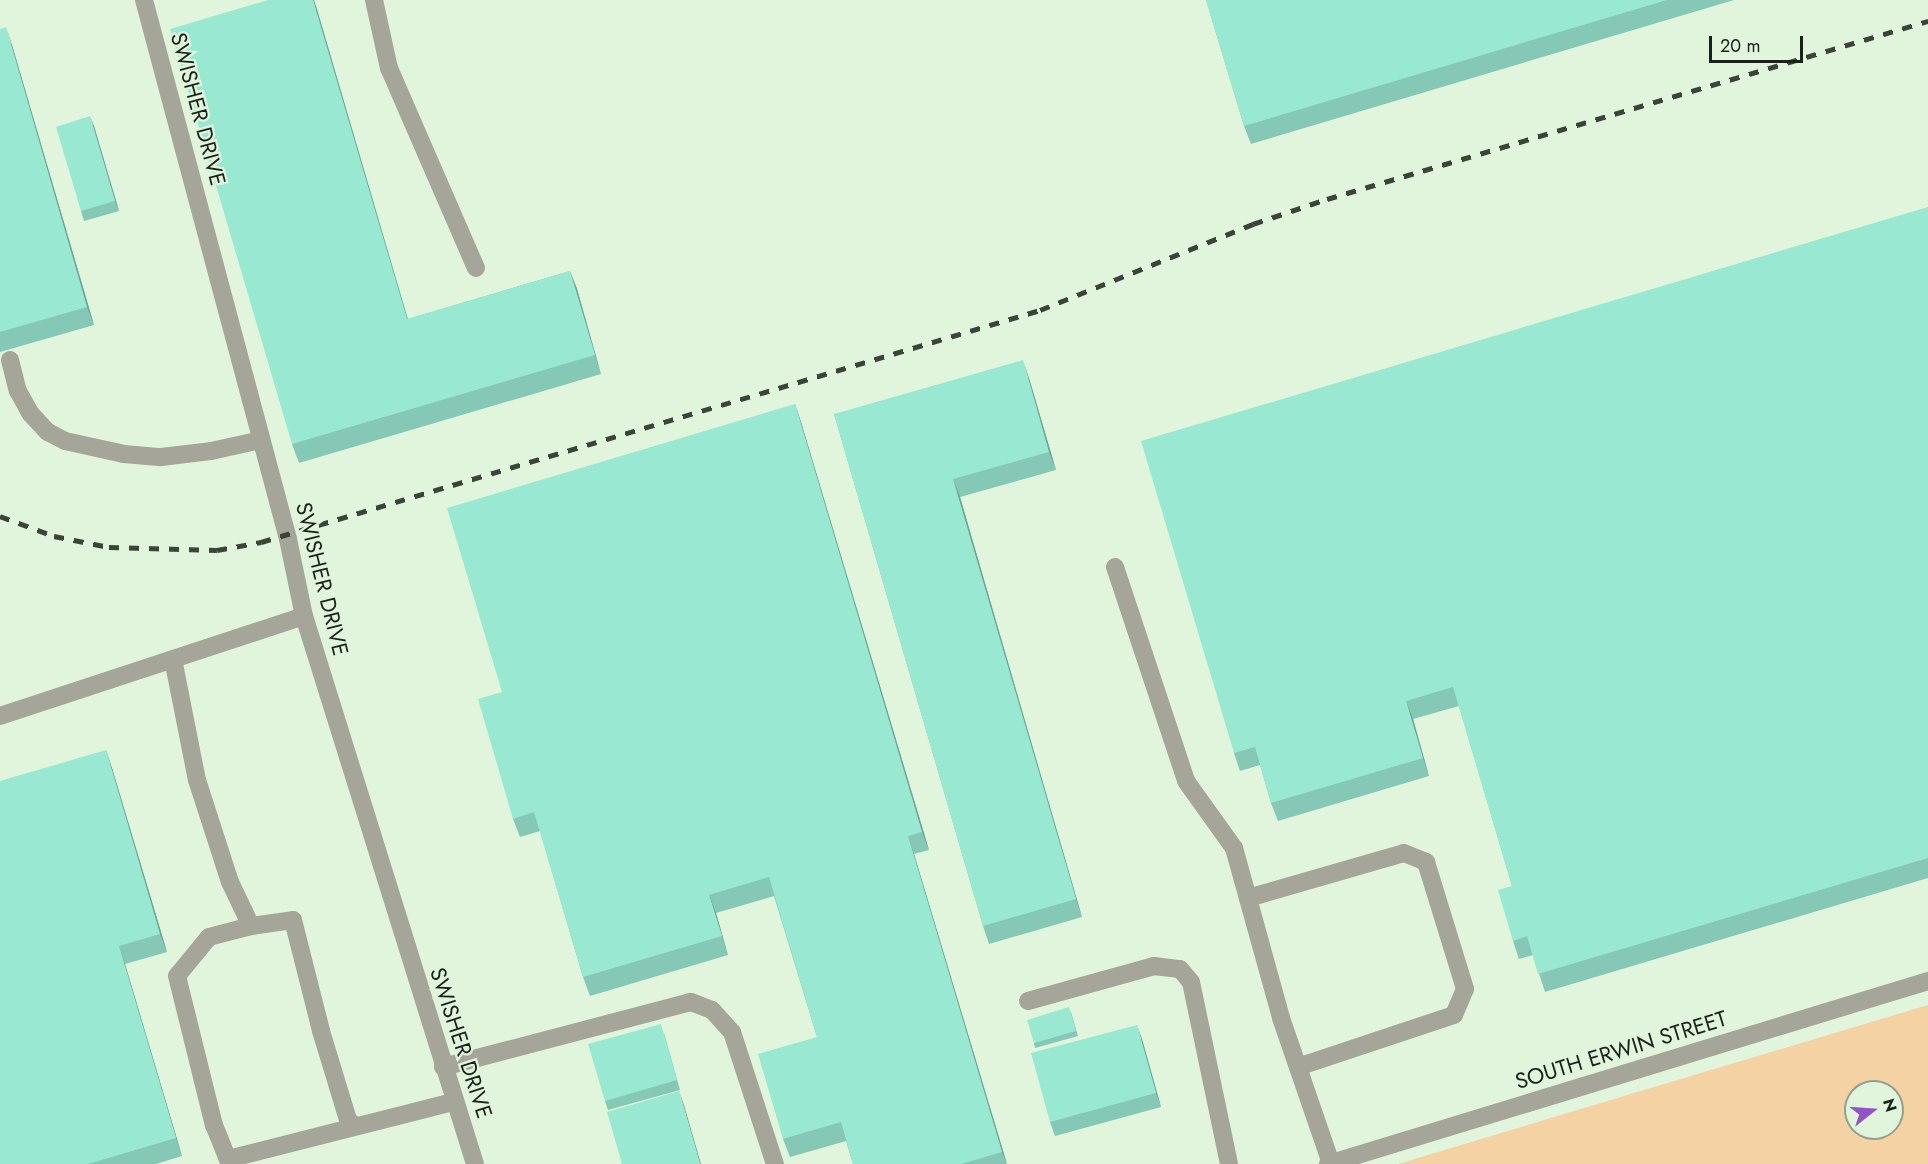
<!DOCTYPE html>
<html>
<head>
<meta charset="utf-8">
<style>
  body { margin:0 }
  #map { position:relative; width:1928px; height:1164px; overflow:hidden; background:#e1f5dd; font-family:Jost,sans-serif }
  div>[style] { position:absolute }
  .green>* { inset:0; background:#f4d2a4 }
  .minor>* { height:18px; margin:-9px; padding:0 9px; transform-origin:9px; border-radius:9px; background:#a5a599 }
  .rail>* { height:4.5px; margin-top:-2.25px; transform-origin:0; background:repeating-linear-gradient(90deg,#3b4439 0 10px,transparent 0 20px) }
  .wall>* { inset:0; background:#84c8b5 }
  .shaded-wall>* { inset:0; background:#6ba393 }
  .building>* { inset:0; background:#99e9d2 }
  span { translate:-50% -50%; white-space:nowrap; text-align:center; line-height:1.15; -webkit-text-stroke:4.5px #e1f5dd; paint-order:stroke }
  .street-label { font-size:22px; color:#1b2219 }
  .north { position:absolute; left:1844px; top:1080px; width:60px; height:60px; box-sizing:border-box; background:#e1f5dd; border:2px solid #92a18f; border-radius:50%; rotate:73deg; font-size:16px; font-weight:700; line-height:24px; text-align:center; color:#1b2219 }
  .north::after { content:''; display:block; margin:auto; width:21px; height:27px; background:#9352c8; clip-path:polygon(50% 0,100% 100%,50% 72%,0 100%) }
  .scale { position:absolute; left:1709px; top:36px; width:94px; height:27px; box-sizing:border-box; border:3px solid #1b2219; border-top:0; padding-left:8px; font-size:18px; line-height:21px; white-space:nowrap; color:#1b2219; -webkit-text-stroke:4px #e1f5dd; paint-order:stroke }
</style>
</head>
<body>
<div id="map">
  <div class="green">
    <div style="clip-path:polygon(evenodd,1928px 1005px,1928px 1164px,1398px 1164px,1604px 1102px,1928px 1005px,1856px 1092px,1892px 1092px,1892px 1128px,1856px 1128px,1856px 1092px)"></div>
  </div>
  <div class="minor">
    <div style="left:144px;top:0;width:558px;rotate:75.04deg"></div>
    <div style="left:288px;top:539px;width:79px;rotate:78.3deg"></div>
    <div style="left:304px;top:616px;width:574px;rotate:72.67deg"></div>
    <div style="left:374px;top:0;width:70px;rotate:77.6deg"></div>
    <div style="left:389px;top:68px;width:218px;rotate:66.5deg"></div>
    <div style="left:10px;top:360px;width:32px;rotate:76deg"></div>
    <div style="left:18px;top:391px;width:25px;rotate:61deg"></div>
    <div style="left:30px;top:413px;width:26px;rotate:47deg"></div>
    <div style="left:48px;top:432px;width:19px;rotate:28deg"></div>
    <div style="left:65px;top:441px;width:60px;rotate:12.4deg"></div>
    <div style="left:124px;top:454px;width:37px;rotate:5deg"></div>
    <div style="left:161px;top:457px;width:50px;rotate:-6.8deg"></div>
    <div style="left:211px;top:451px;width:51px;rotate:-12.4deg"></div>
    <div style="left:1115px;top:567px;width:225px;rotate:71.6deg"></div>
    <div style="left:1186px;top:781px;width:82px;rotate:54.4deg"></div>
    <div style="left:1234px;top:848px;width:176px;rotate:74.5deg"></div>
    <div style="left:1281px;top:1018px;width:153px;rotate:71deg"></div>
    <div style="left:173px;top:659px;width:123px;rotate:78.8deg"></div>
    <div style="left:197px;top:780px;width:107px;rotate:72.1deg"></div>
    <div style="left:230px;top:882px;width:49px;rotate:64.5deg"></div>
    <div style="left:251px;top:926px;width:43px;rotate:165.3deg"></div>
    <div style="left:209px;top:937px;width:50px;rotate:129.4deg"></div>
    <div style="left:177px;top:976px;width:154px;rotate:76.1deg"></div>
    <div style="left:214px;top:1125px;width:37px;rotate:68deg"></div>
    <div style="left:228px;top:1159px;width:233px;rotate:-14.2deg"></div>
    <div style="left:0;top:716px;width:320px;rotate:-18.2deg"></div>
    <div style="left:1248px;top:898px;width:162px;rotate:-16.1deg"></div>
    <div style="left:1404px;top:853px;width:24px;rotate:22deg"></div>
    <div style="left:1426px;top:862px;width:133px;rotate:72.9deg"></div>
    <div style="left:1465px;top:989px;width:28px;rotate:113deg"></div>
    <div style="left:1454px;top:1015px;width:164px;rotate:161.6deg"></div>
    <div style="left:251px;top:926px;width:42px;rotate:-8.1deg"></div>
    <div style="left:293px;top:920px;width:114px;rotate:75.8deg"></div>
    <div style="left:321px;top:1031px;width:93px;rotate:73.1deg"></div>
    <div style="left:348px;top:1120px;width:9px;rotate:41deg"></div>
    <div style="left:1028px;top:1001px;width:131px;rotate:-15.5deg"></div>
    <div style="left:1154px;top:966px;width:26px;rotate:7deg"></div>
    <div style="left:1180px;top:969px;width:17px;rotate:50deg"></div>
    <div style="left:1191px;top:982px;width:186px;rotate:78.2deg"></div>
    <div style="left:443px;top:1067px;width:256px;rotate:-14.7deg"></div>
    <div style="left:691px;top:1002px;width:22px;rotate:21deg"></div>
    <div style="left:712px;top:1010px;width:30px;rotate:48deg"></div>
    <div style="left:732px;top:1032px;width:139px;rotate:72deg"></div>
    <div style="left:1328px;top:1164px;width:627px;rotate:-16.96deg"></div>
  </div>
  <div class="rail">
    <div style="left:0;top:516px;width:58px;rotate:20.3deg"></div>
    <div style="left:54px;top:536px;width:56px;rotate:11.3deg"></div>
    <div style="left:109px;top:547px;width:108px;rotate:1.6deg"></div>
    <div style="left:217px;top:550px;width:45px;rotate:-10.3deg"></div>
    <div style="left:261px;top:542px;width:813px;rotate:-16.58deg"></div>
    <div style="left:1040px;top:310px;width:230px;rotate:-22deg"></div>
    <div style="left:1253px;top:224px;width:78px;rotate:-18.7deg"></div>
    <div style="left:1327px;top:199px;width:627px;rotate:-16.5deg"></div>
  </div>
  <div class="wall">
    <div style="clip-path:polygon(1206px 0,1734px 0,1251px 144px,1244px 126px)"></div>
    <div style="clip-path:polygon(316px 6px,408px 319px,570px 271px,577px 289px,601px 374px,299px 463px,292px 444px)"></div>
    <div style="clip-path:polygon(0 29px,12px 45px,94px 325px,0 352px)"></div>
    <div style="clip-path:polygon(94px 126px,119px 211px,84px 221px,81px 211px)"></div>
    <div style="clip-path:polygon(1928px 207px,1928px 878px,1545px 992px,1533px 955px,1519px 959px,1513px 941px,1512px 886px,1459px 706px,1413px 719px,1429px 776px,1278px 821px,1271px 803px,1260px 765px,1240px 771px,1234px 753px)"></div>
    <div style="clip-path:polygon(1029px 378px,1056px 470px,960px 497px,1082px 917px,989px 944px,983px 926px,834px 414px)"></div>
    <div style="clip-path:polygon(795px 404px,801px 422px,929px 850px,914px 854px,1007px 1164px,853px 1164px,846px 1141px,790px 1157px,783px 1139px,817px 1037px,774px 896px,716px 913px,728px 955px,590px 996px,583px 977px,540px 831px,520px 837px,513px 819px,502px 692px)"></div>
    <div style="clip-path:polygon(106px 750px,112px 768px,167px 952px,125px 964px,182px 1156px,156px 1164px,0 1164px)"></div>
    <div style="clip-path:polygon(1071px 1012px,1078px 1036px,1035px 1048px,1034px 1043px)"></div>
    <div style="clip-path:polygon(664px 1033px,680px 1090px,608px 1110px,605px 1101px)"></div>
    <div style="clip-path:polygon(1142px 1039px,1161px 1107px,1055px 1136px,1050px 1122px)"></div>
  </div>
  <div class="shaded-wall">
    <div style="clip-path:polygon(313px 0,314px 0,316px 6px,413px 338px,407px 319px)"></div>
    <div style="clip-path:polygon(6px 27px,12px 45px,94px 325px,87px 307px)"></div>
    <div style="clip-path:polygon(90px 116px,94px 126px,119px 211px,115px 201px)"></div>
    <div style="clip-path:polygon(570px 271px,577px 289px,601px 374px,595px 355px)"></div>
    <div style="clip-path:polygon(1023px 360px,1029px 378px,1056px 470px,1049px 452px)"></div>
    <div style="clip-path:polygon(795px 404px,801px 422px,929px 850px,922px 832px)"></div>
    <div style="clip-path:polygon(953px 479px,960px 497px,1082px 917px,1076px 899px)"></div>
    <div style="clip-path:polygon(1406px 701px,1413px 719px,1429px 776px,1423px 758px)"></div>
    <div style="clip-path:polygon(106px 750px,112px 768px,167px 952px,160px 934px)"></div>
    <div style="clip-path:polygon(908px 836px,914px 854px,1007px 1164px,1002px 1152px)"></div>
    <div style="clip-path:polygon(709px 895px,716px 913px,728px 955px,722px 936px)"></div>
    <div style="clip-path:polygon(119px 946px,125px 964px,182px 1156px,176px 1138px)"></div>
    <div style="clip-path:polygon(1137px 1025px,1142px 1039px,1161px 1107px,1156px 1093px)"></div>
    <div style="clip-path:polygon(679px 1091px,684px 1105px,701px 1164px,700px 1164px)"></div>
  </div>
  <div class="building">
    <div style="clip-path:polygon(268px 0,313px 0,407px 319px,570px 271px,595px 355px,292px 444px,170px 29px)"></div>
    <div style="clip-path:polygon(1206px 0,1667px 0,1244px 126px)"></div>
    <div style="clip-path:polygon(6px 27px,87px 307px,0 332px,0 29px)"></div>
    <div style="clip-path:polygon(90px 116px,115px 201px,81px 211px,56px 127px)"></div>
    <div style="clip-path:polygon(1928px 207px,1928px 858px,1538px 974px,1527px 936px,1513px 941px,1498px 890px,1512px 886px,1453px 687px,1406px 701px,1423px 758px,1271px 803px,1255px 747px,1234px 753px,1141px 441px)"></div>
    <div style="clip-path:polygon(1023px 360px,1049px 452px,953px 479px,1076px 899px,983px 926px,834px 414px)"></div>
    <div style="clip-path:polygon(795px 404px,922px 832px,908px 836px,1002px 1152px,961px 1164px,853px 1164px,841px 1122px,783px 1139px,758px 1054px,817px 1037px,769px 877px,709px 895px,722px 936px,583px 977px,534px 812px,513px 819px,478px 699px,502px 692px,447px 508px)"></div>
    <div style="clip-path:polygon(106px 750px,160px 934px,119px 946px,176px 1138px,88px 1164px,0 1164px,0 781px)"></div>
    <div style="clip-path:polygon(1069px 1007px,1076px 1031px,1034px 1043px,1027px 1020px)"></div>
    <div style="clip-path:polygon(661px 1024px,677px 1080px,605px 1101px,588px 1044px)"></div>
    <div style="clip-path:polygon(1137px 1025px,1156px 1093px,1050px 1122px,1031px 1053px)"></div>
    <div style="clip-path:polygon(679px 1091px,700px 1164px,622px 1164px,607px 1112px)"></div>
  </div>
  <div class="street-label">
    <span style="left:198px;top:109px;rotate:75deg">SWISHER DRIVE</span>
    <span style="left:322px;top:579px;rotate:76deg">SWISHER DRIVE</span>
    <span style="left:461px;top:1043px;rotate:72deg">SWISHER DRIVE</span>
    <span style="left:1621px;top:1050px;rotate:-17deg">SOUTH ERWIN STREET</span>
  </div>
  <div class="north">N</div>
  <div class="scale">20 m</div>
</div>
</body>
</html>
